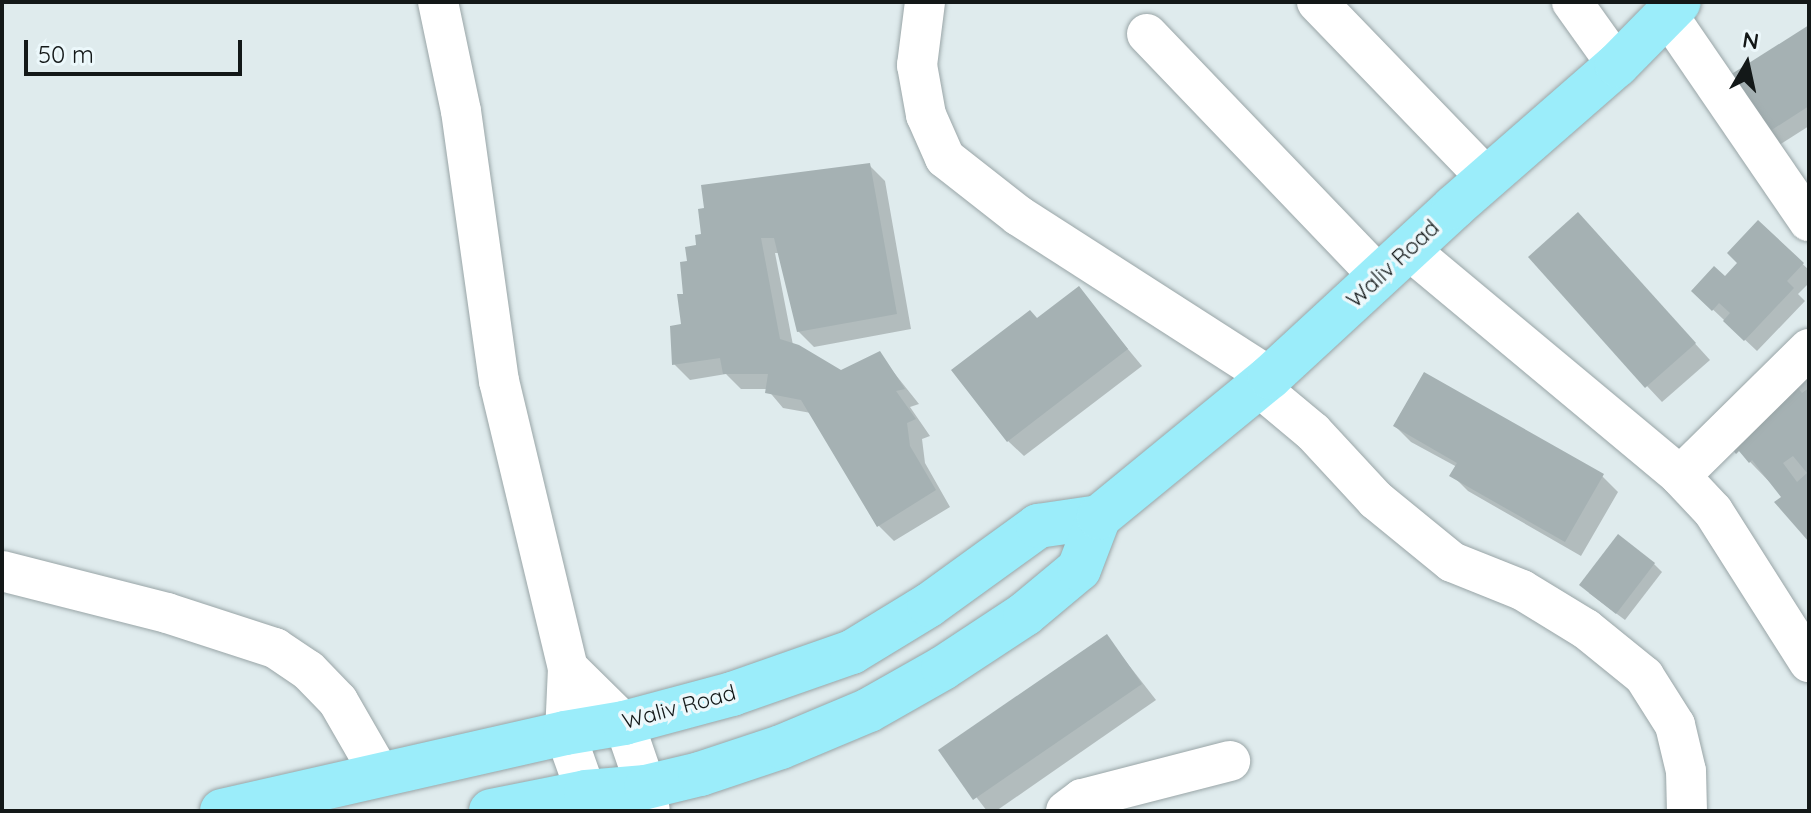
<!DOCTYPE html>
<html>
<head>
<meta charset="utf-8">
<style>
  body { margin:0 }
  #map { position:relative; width:1811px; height:813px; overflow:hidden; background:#dfebed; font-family:Quicksand,sans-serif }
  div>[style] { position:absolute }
  .shadow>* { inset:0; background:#0003 }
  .building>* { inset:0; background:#a5b1b3 }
  .roads { filter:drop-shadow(0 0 2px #99a5a7) drop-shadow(0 0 2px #99a5a7) }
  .minor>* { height:40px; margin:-20px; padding:0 20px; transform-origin:20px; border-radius:20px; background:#fff }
  .major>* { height:44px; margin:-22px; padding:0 22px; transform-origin:22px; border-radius:22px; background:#9bedfa }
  span { translate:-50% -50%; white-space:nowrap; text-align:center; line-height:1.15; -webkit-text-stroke:7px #ecf8fb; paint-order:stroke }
  .street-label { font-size:22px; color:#131818 }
  .frame { position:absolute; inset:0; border:4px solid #131818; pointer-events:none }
  .north { position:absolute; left:1707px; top:24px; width:80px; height:80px; -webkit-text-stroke:6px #ecf8fb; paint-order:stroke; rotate:9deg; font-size:22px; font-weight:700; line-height:32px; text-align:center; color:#131818 }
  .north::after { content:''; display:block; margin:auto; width:28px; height:36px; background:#131818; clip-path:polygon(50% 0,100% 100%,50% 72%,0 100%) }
  .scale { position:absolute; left:24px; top:40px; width:218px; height:36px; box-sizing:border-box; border:4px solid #131818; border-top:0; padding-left:10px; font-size:24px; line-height:28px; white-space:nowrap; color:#131818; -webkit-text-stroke:6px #ecf8fb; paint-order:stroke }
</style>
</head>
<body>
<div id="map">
  <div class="shadow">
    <div style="clip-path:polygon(1809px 27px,1809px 126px,1770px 151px,1758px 139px)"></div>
    <div style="clip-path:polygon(869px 165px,885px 181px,911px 329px,814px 347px,798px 331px,779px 253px,775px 253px,793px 345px,841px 372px,879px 354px,919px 404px,910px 407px,930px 436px,922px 439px,925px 463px,950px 507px,894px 541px,879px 526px,811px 413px,783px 408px,767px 389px,741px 389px,726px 374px,690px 380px,674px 364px,684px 326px,689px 263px,698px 247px)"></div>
    <div style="clip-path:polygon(1758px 223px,1809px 270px,1809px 283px,1798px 294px,1805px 301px,1757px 351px,1706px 303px,1740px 263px)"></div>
    <div style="clip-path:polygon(1593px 231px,1710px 360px,1662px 402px,1647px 386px)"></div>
    <div style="clip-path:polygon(1078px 289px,1142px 366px,1024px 456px,1008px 441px,1037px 320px)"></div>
    <div style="clip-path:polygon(1809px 343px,1809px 542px,1784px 497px,1721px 432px)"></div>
    <div style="clip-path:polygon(1395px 426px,1602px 476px,1618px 492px,1581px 556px,1468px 491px,1452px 475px,1457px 467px,1411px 442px)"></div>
    <div style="clip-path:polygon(1654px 564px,1662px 572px,1625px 620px,1589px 593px)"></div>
    <div style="clip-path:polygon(1106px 636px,1156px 700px,996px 811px,987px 811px,940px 750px)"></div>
  </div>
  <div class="building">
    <div style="clip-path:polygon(1809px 25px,1809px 106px,1756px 140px,1719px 82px)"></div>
    <div style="clip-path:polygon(870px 163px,897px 314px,797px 332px,774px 238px,761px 238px,780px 339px,799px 345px,841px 370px,880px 351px,905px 389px,896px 391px,916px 419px,907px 423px,910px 446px,936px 490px,877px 527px,801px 400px,765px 393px,768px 374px,723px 374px,720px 358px,672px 365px,670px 326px,681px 324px,677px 294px,683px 294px,680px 262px,687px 261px,685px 247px,696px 245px,695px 235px,701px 234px,698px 209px,704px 208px,701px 185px)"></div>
    <div style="clip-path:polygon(1578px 212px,1696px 343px,1645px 388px,1528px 257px)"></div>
    <div style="clip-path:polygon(1758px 220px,1804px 263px,1787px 281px,1794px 288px,1744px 341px,1723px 321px,1730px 313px,1719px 303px,1712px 311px,1691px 291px,1714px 266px,1725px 276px,1737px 263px,1727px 253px)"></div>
    <div style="clip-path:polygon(1079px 286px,1128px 349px,1007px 442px,951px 370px,1030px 310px,1037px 318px)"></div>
    <div style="clip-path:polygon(1424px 372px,1604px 474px,1565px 542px,1449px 476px,1457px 463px,1393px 426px)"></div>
    <div style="clip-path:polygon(evenodd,1792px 380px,1802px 393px,1809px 388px,1809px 542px,1774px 502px,1781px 497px,1752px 460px,1749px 463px,1739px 451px,1736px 454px,1719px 432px,1792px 380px,1793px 456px,1807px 473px,1797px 482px,1783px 463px,1793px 456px)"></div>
    <div style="clip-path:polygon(1618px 534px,1655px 563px,1616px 614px,1579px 585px)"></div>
    <div style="clip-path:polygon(1107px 634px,1142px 684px,973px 800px,938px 750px)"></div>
  </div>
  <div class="roads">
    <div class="minor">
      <div style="left:438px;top:2px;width:111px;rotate:78.1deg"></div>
      <div style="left:461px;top:111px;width:273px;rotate:82deg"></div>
      <div style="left:499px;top:381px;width:295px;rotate:76.5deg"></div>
      <div style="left:568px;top:668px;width:65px;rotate:92.6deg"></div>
      <div style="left:565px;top:733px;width:63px;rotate:70.4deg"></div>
      <div style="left:586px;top:792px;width:22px;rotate:58deg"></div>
      <div style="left:925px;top:2px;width:64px;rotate:97.2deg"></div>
      <div style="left:917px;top:65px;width:51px;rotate:79.8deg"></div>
      <div style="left:926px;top:115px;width:47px;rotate:66.2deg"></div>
      <div style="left:945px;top:158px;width:94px;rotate:38.1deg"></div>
      <div style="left:1019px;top:216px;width:298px;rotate:32.7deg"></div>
      <div style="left:1317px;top:2px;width:245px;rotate:46deg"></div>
      <div style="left:1572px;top:2px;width:77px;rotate:54.5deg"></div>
      <div style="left:1667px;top:14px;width:251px;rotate:55.6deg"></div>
      <div style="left:1147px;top:34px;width:335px;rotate:46.2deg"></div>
      <div style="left:1408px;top:249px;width:354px;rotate:39.8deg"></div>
      <div style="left:1680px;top:476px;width:48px;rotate:46.7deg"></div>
      <div style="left:1713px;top:511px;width:179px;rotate:57.6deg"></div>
      <div style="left:1259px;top:387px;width:70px;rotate:39.8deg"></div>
      <div style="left:1313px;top:432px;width:93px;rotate:47.2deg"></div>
      <div style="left:1376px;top:500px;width:98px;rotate:39.2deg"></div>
      <div style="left:1452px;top:562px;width:75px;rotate:21.8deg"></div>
      <div style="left:1522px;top:590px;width:75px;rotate:31.4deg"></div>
      <div style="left:1586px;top:629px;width:75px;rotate:39deg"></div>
      <div style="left:1644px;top:676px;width:58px;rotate:57.7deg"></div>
      <div style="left:1675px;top:725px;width:47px;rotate:76.6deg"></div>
      <div style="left:1686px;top:771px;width:40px;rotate:88.6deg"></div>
      <div style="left:1680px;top:476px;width:181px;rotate:-44.6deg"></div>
      <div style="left:2px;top:571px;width:170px;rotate:14.3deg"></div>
      <div style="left:167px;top:613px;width:114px;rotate:18deg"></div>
      <div style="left:275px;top:648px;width:40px;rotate:34deg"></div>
      <div style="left:308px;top:670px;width:43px;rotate:45.9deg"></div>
      <div style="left:338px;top:701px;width:84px;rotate:60.1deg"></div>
      <div style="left:568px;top:668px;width:78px;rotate:44.5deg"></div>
      <div style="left:624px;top:723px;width:68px;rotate:71deg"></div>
      <div style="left:646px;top:787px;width:24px;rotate:81deg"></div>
      <div style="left:1066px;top:811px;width:20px;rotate:-37deg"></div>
      <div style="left:1082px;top:799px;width:153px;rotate:-14.4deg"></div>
    </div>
    <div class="major">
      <div style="left:222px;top:811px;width:352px;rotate:-12.8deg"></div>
      <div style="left:565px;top:733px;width:60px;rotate:-9.6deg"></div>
      <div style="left:624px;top:723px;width:112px;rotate:-15deg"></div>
      <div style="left:732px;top:694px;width:127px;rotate:-19.3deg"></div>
      <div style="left:852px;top:652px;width:90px;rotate:-31.4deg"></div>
      <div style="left:929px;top:605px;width:135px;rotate:-35.9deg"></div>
      <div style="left:1038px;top:526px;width:62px;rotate:-8.4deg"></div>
      <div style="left:491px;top:811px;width:97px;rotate:-11.3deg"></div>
      <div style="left:586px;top:792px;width:60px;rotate:-4.8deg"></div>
      <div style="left:646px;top:787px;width:56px;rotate:-13.5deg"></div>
      <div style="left:700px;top:774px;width:85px;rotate:-18.4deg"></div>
      <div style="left:781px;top:747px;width:95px;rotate:-22.8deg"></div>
      <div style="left:869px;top:710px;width:85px;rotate:-29.6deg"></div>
      <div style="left:943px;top:668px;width:98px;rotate:-33.4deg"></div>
      <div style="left:1025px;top:614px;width:70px;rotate:-39.8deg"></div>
      <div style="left:1079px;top:569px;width:56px;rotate:-69deg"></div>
      <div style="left:1099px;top:517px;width:221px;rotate:-39.3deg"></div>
      <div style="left:1270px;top:377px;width:251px;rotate:-42.7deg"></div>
      <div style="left:1454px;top:207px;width:216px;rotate:-41.1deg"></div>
      <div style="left:1617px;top:65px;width:88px;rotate:-45.5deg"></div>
    </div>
  </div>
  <div class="street-label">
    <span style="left:1393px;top:264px;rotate:-43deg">Waliv Road</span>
    <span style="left:679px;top:707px;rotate:-15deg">Waliv Road</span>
  </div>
  <div class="frame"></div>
  <div class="north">N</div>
  <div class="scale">50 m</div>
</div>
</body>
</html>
